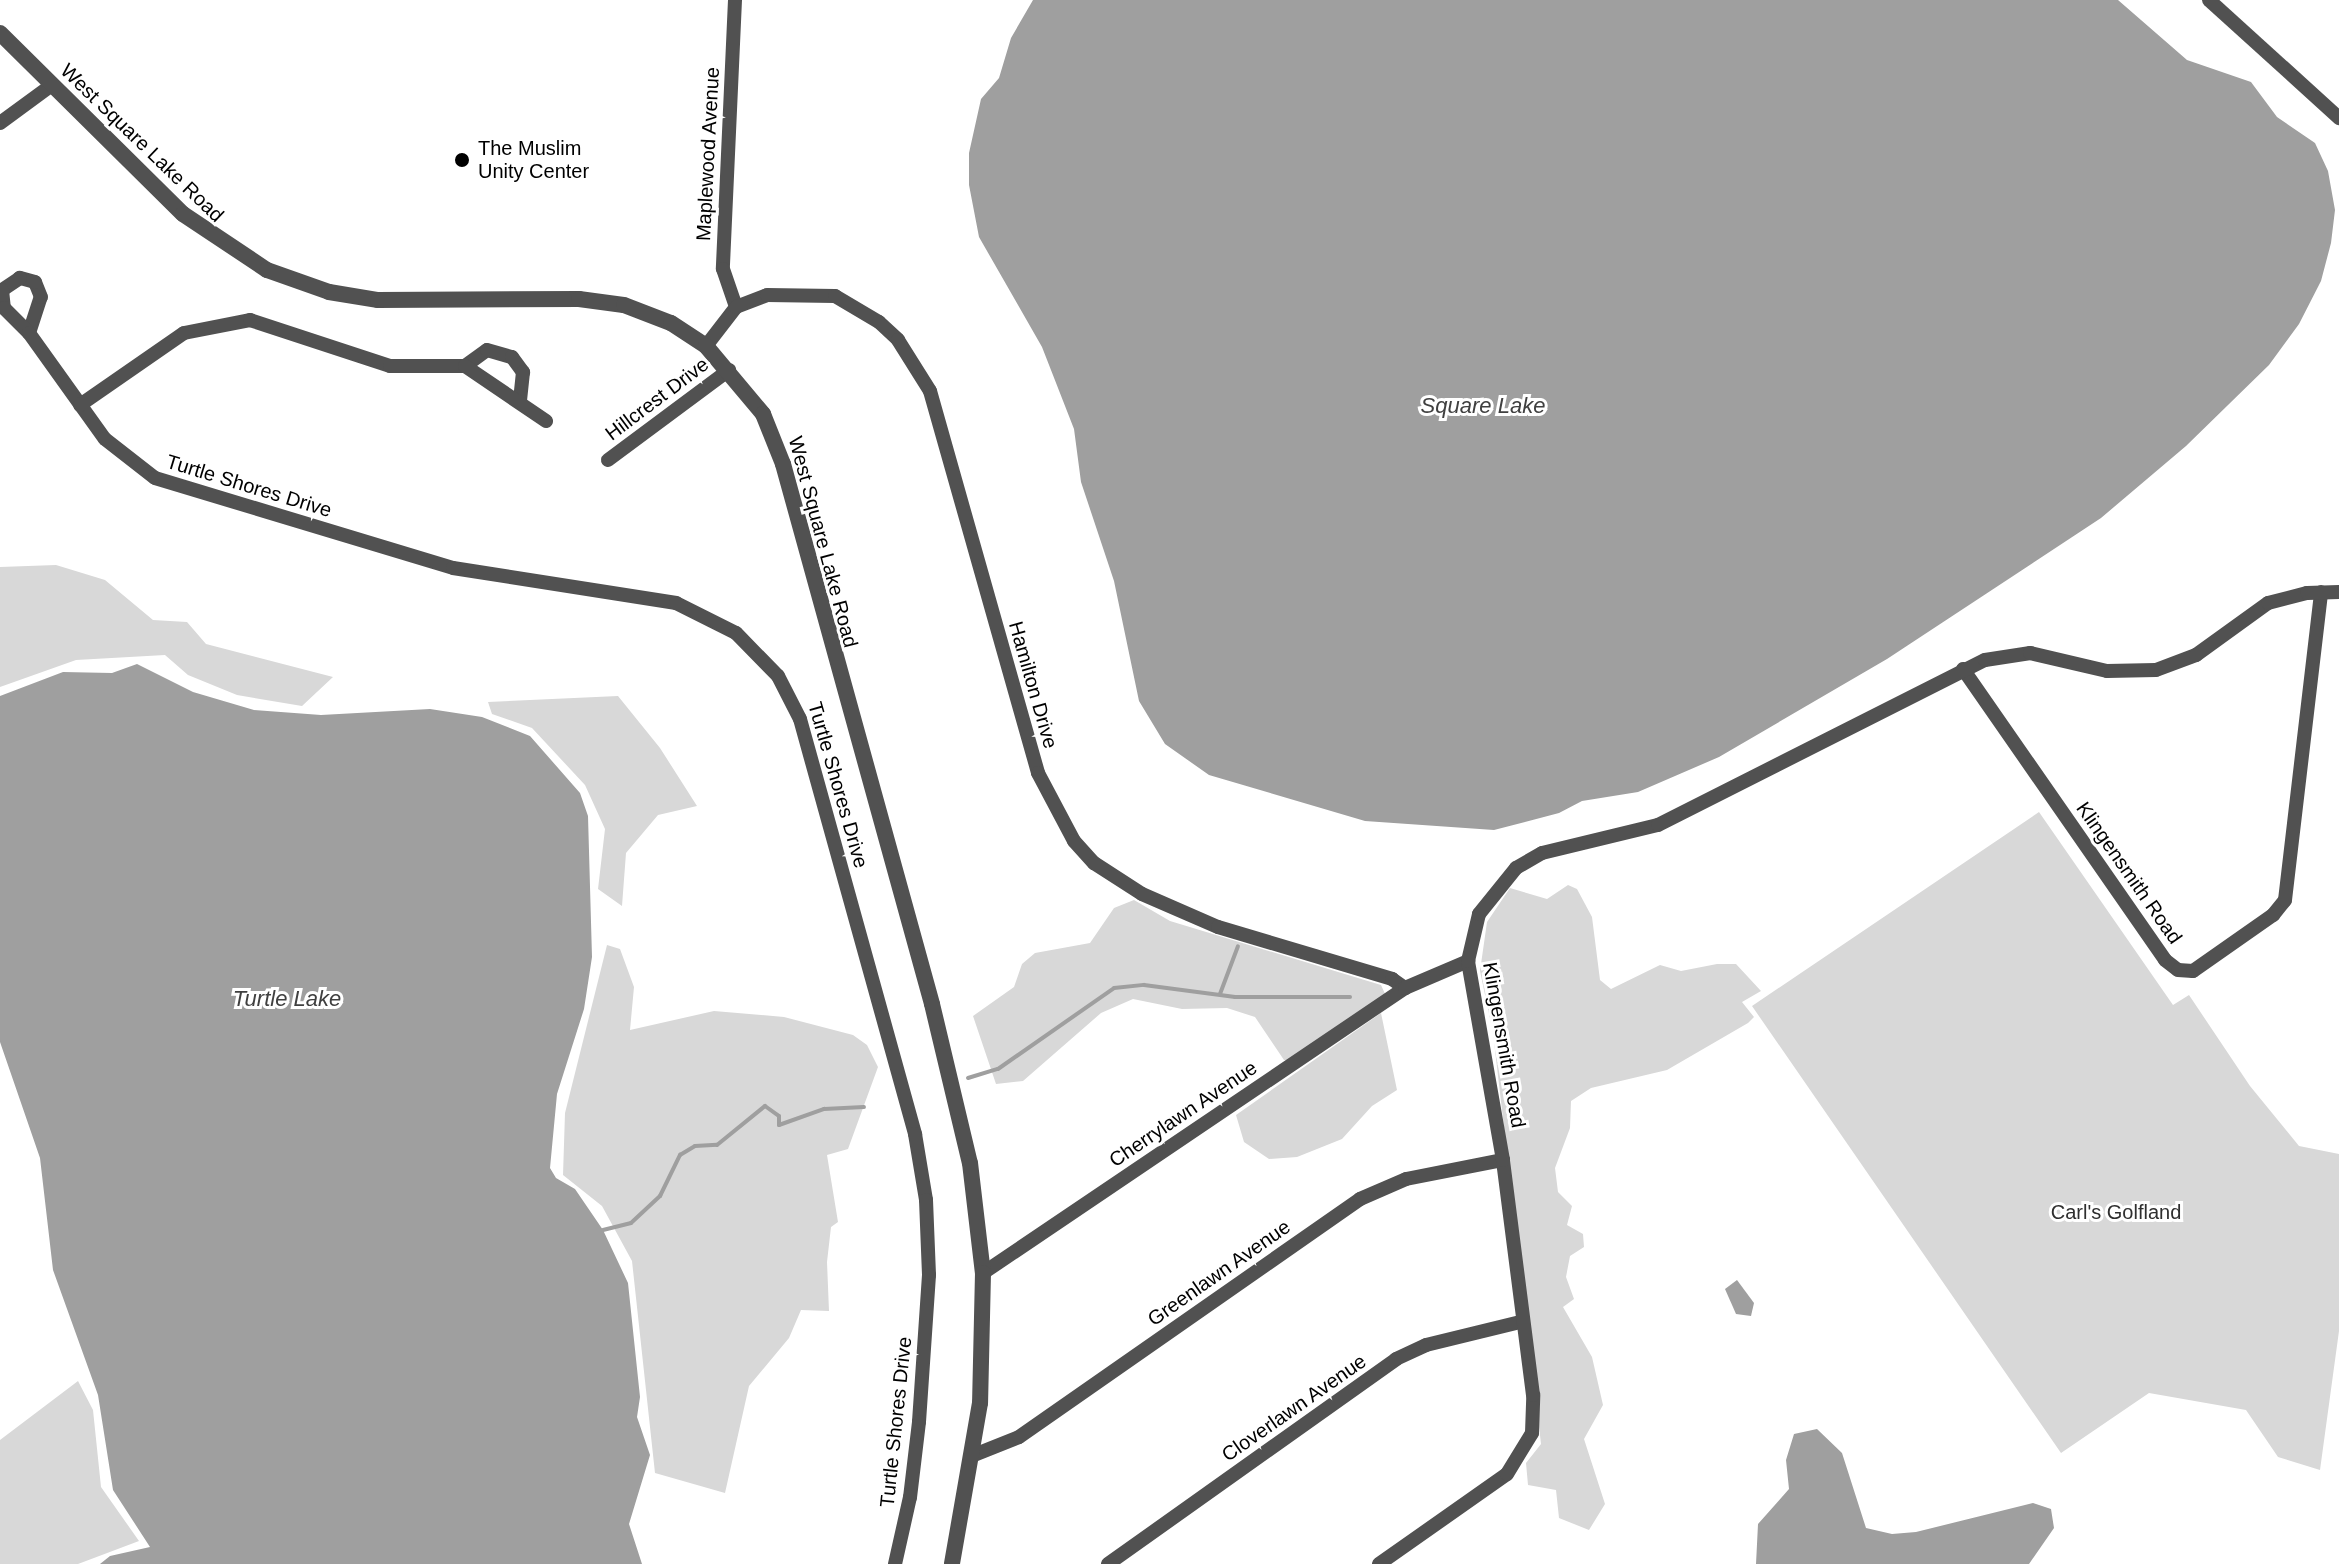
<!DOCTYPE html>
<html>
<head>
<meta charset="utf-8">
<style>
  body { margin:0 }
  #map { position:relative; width:2339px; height:1564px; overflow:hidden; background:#fff; font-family:Helvetica,sans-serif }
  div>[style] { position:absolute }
  .green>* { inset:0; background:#d8d8d8 }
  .water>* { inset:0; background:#9f9f9f }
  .stream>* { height:4px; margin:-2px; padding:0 2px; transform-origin:2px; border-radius:2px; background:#9f9f9f }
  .minor>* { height:14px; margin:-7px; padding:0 7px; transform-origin:7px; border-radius:7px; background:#515151 }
  .tertiary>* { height:16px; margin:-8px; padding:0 8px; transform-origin:8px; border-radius:8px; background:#515151 }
  .dots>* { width:22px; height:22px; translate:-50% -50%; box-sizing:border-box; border:4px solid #fff; border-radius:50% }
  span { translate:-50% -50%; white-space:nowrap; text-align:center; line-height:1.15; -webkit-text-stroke:6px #fff; paint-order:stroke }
  .street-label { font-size:20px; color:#000 }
  .poi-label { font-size:20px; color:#000 }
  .left { translate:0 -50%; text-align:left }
  .park-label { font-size:20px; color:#2f2f2f }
  .water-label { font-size:22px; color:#404040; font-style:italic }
</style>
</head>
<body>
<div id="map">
  <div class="green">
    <div style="clip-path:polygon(56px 565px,105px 580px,153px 620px,187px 622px,206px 644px,333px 677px,302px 706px,237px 695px,188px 675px,165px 655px,76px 660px,0 687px,0 567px)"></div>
    <div style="clip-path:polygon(618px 696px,660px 748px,697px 806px,658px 815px,626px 853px,622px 906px,598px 889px,605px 829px,585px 785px,532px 728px,492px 714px,488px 702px)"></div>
    <div style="clip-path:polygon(2039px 812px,2173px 1005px,2189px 995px,2250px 1086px,2299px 1146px,2339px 1154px,2339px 1331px,2320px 1470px,2278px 1457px,2246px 1410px,2149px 1393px,2061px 1453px,1752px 1006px)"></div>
    <div style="clip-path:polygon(1568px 885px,1577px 889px,1592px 917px,1600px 980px,1611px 989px,1660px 965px,1681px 971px,1717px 964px,1736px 964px,1761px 991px,1742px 1002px,1754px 1017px,1748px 1023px,1667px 1070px,1591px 1088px,1571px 1101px,1570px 1128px,1555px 1168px,1558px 1192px,1572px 1206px,1567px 1225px,1583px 1234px,1584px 1247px,1570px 1256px,1566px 1277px,1574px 1299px,1563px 1307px,1592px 1357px,1603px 1405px,1584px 1439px,1605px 1504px,1589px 1530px,1559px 1518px,1556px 1490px,1528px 1485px,1526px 1463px,1541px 1444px,1493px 1033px,1480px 971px,1487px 922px,1510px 888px,1547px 899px)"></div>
    <div style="clip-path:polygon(1134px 900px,1170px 921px,1381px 985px,1386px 996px,1294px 1060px,1284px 1060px,1255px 1017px,1227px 1008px,1182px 1009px,1133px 999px,1101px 1013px,1023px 1081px,996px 1084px,973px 1016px,1014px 987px,1022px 964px,1035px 953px,1090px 943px,1114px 908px)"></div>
    <div style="clip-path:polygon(607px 945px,620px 949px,634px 987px,630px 1030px,714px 1011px,784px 1017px,853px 1035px,867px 1045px,878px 1067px,848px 1149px,827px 1155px,838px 1222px,831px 1227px,827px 1262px,829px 1311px,801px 1310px,789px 1338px,749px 1386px,725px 1493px,655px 1473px,632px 1261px,602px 1206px,563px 1175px,565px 1113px)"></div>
    <div style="clip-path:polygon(1381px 1013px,1397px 1090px,1372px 1106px,1342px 1139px,1297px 1157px,1269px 1159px,1244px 1142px,1236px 1115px)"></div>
    <div style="clip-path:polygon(78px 1381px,93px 1410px,101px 1487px,139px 1541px,78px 1564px,0 1564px,0 1440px)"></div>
  </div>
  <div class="water">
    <div style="clip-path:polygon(1033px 0,2118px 0,2187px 60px,2251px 82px,2277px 117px,2315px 143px,2328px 171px,2335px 210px,2331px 243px,2321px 281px,2299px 324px,2269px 365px,2186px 446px,2101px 518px,1887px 659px,1719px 757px,1638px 792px,1582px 801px,1559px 813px,1494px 830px,1365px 821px,1209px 775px,1165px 744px,1139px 701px,1114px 581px,1081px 482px,1074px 429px,1042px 347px,979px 237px,969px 185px,969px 153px,981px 99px,999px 78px,1011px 38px)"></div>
    <div style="clip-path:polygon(137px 664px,193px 692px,254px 710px,321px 715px,430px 709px,482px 717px,530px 736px,580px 793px,588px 816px,592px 957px,584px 1009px,557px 1094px,550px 1168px,556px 1178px,575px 1189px,603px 1230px,628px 1283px,640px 1397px,637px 1417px,650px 1455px,629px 1524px,642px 1564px,100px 1564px,110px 1556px,150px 1547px,113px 1490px,98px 1395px,53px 1270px,40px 1158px,0 1042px,0 696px,63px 672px,112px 673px)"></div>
    <div style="clip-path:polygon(1737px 1280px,1754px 1303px,1751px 1316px,1736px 1314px,1725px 1289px)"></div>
    <div style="clip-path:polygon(1817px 1429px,1842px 1453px,1866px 1528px,1892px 1534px,1916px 1532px,2033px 1503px,2051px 1509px,2054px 1528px,2029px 1564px,1756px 1564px,1758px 1524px,1789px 1489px,1786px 1460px,1794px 1434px)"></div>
  </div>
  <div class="stream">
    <div style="left:1220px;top:994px;width:51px;rotate:-69.4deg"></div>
    <div style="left:968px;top:1078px;width:31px;rotate:-17deg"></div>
    <div style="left:998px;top:1069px;width:141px;rotate:-34.9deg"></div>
    <div style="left:1114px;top:988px;width:30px;rotate:-6deg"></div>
    <div style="left:1144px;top:985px;width:92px;rotate:7.5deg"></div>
    <div style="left:1235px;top:997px;width:115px"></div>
    <div style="left:603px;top:1230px;width:29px;rotate:-14deg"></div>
    <div style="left:631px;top:1223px;width:40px;rotate:-43deg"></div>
    <div style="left:660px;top:1196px;width:46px;rotate:-64deg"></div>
    <div style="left:680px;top:1155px;width:17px;rotate:-31deg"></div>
    <div style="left:695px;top:1146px;width:22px;rotate:-3deg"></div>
    <div style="left:717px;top:1145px;width:62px;rotate:-39.1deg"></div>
    <div style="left:765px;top:1106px;width:17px;rotate:36deg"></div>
    <div style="left:779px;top:1116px;width:9px;rotate:90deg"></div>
    <div style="left:779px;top:1125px;width:48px;rotate:-19.6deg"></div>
    <div style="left:824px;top:1109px;width:40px;rotate:-2.9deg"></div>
  </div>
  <div class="minor">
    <div style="left:735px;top:0;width:269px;rotate:92.6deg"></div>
    <div style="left:723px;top:269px;width:40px;rotate:71.1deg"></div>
    <div style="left:2209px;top:0;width:176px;rotate:42.2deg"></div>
    <div style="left:0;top:123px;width:64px;rotate:-36.2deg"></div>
    <div style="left:29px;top:333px;width:38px;rotate:-72deg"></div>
    <div style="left:41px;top:297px;width:16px;rotate:-112deg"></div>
    <div style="left:35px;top:282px;width:16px;rotate:-165deg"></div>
    <div style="left:20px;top:278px;width:22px;rotate:146deg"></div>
    <div style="left:2px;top:290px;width:18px;rotate:84deg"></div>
    <div style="left:4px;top:308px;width:35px;rotate:45deg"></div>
    <div style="left:29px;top:333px;width:130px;rotate:54.4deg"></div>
    <div style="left:105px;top:439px;width:63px;rotate:38deg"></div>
    <div style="left:155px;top:478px;width:311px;rotate:16.8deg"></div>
    <div style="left:453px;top:568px;width:226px;rotate:8.9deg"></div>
    <div style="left:676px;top:603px;width:67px;rotate:26.6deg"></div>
    <div style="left:736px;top:633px;width:60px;rotate:45.7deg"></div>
    <div style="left:778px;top:676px;width:48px;rotate:62.9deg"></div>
    <div style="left:800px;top:719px;width:431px;rotate:74.5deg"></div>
    <div style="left:915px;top:1134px;width:67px;rotate:80.5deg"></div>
    <div style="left:926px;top:1200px;width:75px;rotate:87.7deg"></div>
    <div style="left:929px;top:1275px;width:147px;rotate:93.9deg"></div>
    <div style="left:919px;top:1422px;width:76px;rotate:96.8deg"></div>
    <div style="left:910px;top:1497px;width:69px;rotate:102.6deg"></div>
    <div style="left:706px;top:346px;width:49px;rotate:-52.4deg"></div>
    <div style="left:736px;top:307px;width:33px;rotate:-21deg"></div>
    <div style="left:767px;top:295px;width:68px;rotate:0.8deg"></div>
    <div style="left:835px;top:296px;width:51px;rotate:30.6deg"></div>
    <div style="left:879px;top:322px;width:26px;rotate:43deg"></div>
    <div style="left:898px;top:340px;width:60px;rotate:57.9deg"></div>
    <div style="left:930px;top:391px;width:397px;rotate:74.2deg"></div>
    <div style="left:1038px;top:773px;width:77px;rotate:62.1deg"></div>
    <div style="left:1074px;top:841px;width:30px;rotate:48deg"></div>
    <div style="left:1094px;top:863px;width:57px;rotate:32.9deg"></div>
    <div style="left:1142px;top:894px;width:83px;rotate:23.5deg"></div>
    <div style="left:1218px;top:927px;width:182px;rotate:16.6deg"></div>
    <div style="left:1392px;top:979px;width:16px;rotate:35deg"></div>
    <div style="left:465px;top:366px;width:27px;rotate:-36deg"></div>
    <div style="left:487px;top:350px;width:26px;rotate:16deg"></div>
    <div style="left:512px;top:357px;width:19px;rotate:54deg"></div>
    <div style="left:523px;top:372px;width:27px;rotate:96deg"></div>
    <div style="left:80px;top:405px;width:126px;rotate:-34.7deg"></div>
    <div style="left:184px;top:333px;width:67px;rotate:-11.1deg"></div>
    <div style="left:250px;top:320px;width:147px;rotate:18.2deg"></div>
    <div style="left:390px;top:366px;width:75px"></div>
    <div style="left:465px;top:366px;width:98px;rotate:34.2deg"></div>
    <div style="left:608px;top:460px;width:151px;rotate:-36.6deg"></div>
    <div style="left:1963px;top:669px;width:354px;rotate:55.2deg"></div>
    <div style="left:2165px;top:960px;width:16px;rotate:38deg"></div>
    <div style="left:2178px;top:970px;width:15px;rotate:4deg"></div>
    <div style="left:2193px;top:971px;width:98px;rotate:-35deg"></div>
    <div style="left:2273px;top:915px;width:19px;rotate:-51deg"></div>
    <div style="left:2285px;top:900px;width:310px;rotate:-83.3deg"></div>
    <div style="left:983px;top:1273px;width:509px;rotate:-34.03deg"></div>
    <div style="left:1405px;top:988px;width:69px;rotate:-23.2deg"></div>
    <div style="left:974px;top:1455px;width:48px;rotate:-21.8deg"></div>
    <div style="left:1019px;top:1437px;width:416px;rotate:-34.9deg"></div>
    <div style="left:1360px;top:1199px;width:50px;rotate:-23.5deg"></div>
    <div style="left:1406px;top:1179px;width:99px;rotate:-11.1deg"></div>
    <div style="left:1108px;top:1564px;width:354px;rotate:-35.4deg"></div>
    <div style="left:1396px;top:1359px;width:33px;rotate:-25deg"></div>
    <div style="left:1426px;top:1345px;width:97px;rotate:-13.7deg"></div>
    <div style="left:1379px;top:1564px;width:156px;rotate:-35.1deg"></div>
    <div style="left:1507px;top:1474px;width:48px;rotate:-58.6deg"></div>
    <div style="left:1532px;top:1433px;width:38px;rotate:-88deg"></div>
    <div style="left:1533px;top:1395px;width:237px;rotate:-97.3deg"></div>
    <div style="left:1503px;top:1160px;width:202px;rotate:-100deg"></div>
    <div style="left:1468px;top:961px;width:48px;rotate:-76.8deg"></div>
    <div style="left:1479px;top:914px;width:59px;rotate:-51.2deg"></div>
    <div style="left:1516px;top:868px;width:30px;rotate:-30deg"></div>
    <div style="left:1542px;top:853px;width:119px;rotate:-13.6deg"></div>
    <div style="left:1658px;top:825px;width:366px;rotate:-26.8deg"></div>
    <div style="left:1985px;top:660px;width:46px;rotate:-8.8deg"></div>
    <div style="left:2030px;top:653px;width:79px;rotate:13.2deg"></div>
    <div style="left:2107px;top:671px;width:49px;rotate:-1.2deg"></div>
    <div style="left:2156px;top:670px;width:43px;rotate:-20.6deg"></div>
    <div style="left:2196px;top:655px;width:89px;rotate:-35.8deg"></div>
    <div style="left:2268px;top:603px;width:40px;rotate:-14.4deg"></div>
    <div style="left:2307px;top:593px;width:32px;rotate:-2deg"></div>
  </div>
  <div class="tertiary">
    <div style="left:0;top:33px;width:257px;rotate:44.7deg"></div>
    <div style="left:183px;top:214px;width:101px;rotate:33.7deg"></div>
    <div style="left:267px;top:270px;width:66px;rotate:19.5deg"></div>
    <div style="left:329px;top:292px;width:50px;rotate:9.3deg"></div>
    <div style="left:378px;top:300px;width:201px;rotate:-0.3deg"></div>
    <div style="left:579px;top:299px;width:45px;rotate:7.6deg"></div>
    <div style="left:624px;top:305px;width:50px;rotate:21deg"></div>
    <div style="left:671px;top:323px;width:42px;rotate:33.3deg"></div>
    <div style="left:706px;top:346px;width:89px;rotate:50deg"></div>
    <div style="left:763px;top:414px;width:54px;rotate:68.2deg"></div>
    <div style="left:783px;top:464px;width:560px;rotate:74.57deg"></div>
    <div style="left:932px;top:1004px;width:163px;rotate:76.6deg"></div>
    <div style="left:970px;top:1163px;width:111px;rotate:83.3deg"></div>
    <div style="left:983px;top:1273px;width:130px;rotate:91.3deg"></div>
    <div style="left:980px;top:1403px;width:163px;rotate:99.9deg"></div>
  </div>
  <div class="dots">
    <div style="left:462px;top:160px;background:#000"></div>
  </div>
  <div class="street-label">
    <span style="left:142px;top:143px;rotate:44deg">West Square Lake Road</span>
    <span style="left:708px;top:154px;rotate:-87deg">Maplewood Avenue</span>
    <span style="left:657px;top:399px;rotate:-37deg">Hillcrest Drive</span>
    <span style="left:249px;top:486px;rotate:17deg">Turtle Shores Drive</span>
    <span style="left:823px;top:542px;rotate:75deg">West Square Lake Road</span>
    <span style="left:1033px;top:685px;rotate:74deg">Hamilton Drive</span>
    <span style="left:838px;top:785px;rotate:74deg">Turtle Shores Drive</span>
    <span style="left:2129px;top:873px;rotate:55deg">Klingensmith Road</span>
    <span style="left:1504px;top:1045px;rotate:80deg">Klingensmith Road</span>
    <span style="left:1183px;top:1114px;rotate:-34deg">Cherrylawn Avenue</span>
    <span style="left:1219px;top:1273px;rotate:-35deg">Greenlawn Avenue</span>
    <span style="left:1294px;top:1408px;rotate:-35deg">Cloverlawn Avenue</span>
    <span style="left:896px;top:1422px;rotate:-84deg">Turtle Shores Drive</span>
  </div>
  <div class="poi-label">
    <span class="left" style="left:478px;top:160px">The Muslim<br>Unity Center</span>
  </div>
  <div class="park-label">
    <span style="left:2116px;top:1212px">Carl's Golfland</span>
  </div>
  <div class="water-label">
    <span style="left:1483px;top:406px">Square Lake</span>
    <span style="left:287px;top:999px">Turtle Lake</span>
  </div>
</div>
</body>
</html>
